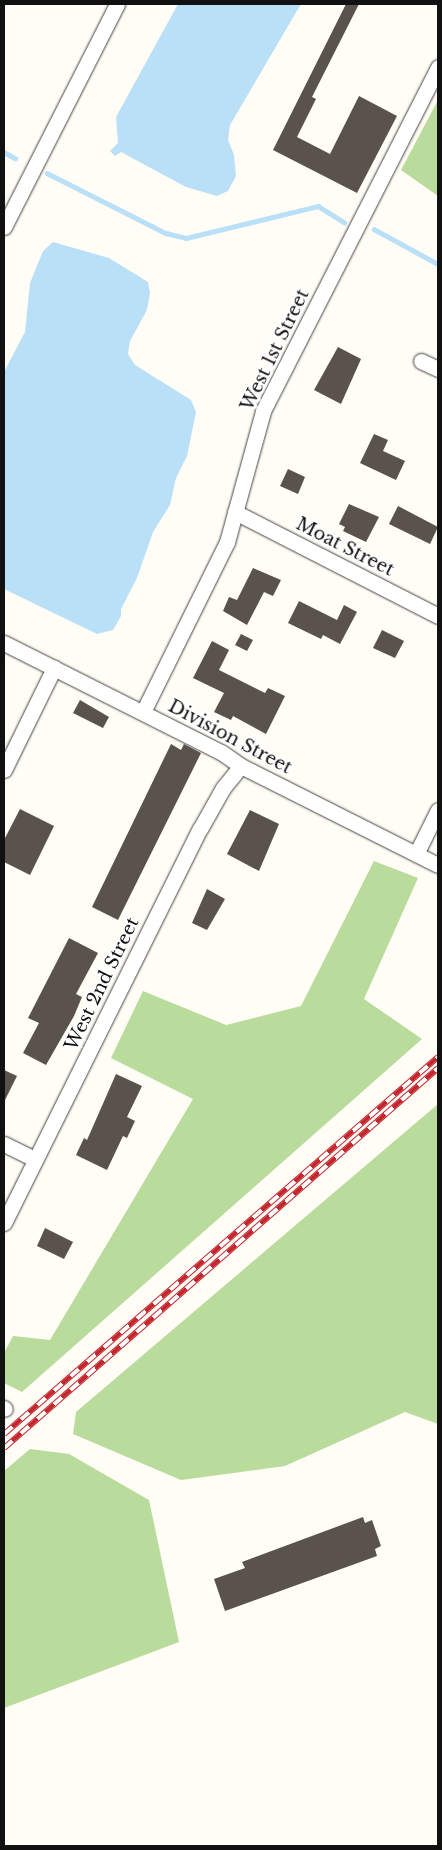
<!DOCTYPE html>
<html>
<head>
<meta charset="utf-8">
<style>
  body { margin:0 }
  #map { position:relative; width:442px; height:1850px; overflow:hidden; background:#fffdf5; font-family:"Libre Baskerville",serif }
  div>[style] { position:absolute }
  .forest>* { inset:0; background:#b9dc9c }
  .water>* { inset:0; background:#b9e0f7 }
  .stream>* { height:4.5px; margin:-2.25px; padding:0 2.25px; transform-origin:2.25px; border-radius:2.25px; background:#b9e0f7 }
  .building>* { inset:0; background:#5a524d }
  .roads { filter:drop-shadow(0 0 1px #444) drop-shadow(0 0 1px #444) }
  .minor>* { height:15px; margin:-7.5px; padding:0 7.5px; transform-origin:7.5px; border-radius:7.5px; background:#fff }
  .rail>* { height:5.5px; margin-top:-2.75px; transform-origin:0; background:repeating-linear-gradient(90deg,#fff 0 11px,#c4262e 0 22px); box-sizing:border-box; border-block:1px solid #c4262e }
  span { translate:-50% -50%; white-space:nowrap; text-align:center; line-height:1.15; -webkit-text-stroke:5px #fff; paint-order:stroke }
  .street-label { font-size:18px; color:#111 }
  .frame { position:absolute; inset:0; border:5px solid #111; pointer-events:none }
</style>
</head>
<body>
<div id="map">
  <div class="forest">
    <div style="clip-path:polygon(438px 100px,438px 196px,401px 170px)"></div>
    <div style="clip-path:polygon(374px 861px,418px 878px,364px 999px,422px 1039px,22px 1392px,4px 1383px,4px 1353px,13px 1336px,50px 1340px,193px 1099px,111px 1058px,143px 991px,226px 1025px,301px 1006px)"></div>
    <div style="clip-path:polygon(438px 1104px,438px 1424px,405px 1412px,285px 1466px,181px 1480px,73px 1434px,76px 1412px)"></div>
    <div style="clip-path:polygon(30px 1449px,69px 1454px,149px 1500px,179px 1642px,4px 1708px,4px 1471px)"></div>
  </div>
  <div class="water">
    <div style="clip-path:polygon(178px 4px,301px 4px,230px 125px,228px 140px,234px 155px,236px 176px,228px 191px,217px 196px,186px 187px,121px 152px,115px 156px,110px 151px,118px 143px,116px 117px)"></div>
    <div style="clip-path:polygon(53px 242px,109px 258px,148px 282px,150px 293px,147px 310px,130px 341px,128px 354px,135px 365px,191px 400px,196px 412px,187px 456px,176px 478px,170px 505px,153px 532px,137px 578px,121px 609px,121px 616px,113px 630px,97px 634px,4px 589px,4px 372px,25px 332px,30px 283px,43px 251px)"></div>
  </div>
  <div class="stream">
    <div style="left:4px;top:152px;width:13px;rotate:29deg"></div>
    <div style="left:47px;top:173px;width:133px;rotate:26.8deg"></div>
    <div style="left:166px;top:233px;width:21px;rotate:14deg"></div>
    <div style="left:186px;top:238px;width:136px;rotate:-13.6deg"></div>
    <div style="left:318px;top:206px;width:31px;rotate:32deg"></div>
    <div style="left:374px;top:229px;width:73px;rotate:28.7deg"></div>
  </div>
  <div class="building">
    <div style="clip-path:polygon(346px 4px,359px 4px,312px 97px,316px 99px,297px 137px,330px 154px,359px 96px,397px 116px,357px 193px,273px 150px)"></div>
    <div style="clip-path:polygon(338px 347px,361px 359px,341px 404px,314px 390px)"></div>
    <div style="clip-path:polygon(374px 434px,388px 440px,383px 451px,405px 461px,396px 480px,360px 463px)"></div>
    <div style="clip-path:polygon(288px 469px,305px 477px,298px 494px,280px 486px)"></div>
    <div style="clip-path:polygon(349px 504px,379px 517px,366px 542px,343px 531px,345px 527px,339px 524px)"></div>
    <div style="clip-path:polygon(398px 506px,438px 527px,430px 544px,389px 524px)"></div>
    <div style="clip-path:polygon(253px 568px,281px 580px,273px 596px,264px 592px,247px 625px,223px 611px,229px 597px,237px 600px)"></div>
    <div style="clip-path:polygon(299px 601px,337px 620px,344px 605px,357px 612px,340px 644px,323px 635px,321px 639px,288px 623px)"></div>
    <div style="clip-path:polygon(382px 630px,404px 641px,395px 658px,373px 648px)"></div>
    <div style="clip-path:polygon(241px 634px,253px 640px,247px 651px,235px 645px)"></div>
    <div style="clip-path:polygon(212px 641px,229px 650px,219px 670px,265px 693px,268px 688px,285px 696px,266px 734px,233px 716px,231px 720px,214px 712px,224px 693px,193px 678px)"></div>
    <div style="clip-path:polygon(80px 700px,109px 717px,103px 728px,73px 713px)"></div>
    <div style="clip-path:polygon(171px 744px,181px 750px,184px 744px,201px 753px,118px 920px,92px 907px)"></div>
    <div style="clip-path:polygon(20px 809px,54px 826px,30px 875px,4px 862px,4px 840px)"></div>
    <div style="clip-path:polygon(250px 810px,279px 824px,259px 871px,227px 854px)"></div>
    <div style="clip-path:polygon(207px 889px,225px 899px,207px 930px,192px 923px)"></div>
    <div style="clip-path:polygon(69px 938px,98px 953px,76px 994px,82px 997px,74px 1016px,46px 1065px,23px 1053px,39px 1023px,28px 1018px)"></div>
    <div style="clip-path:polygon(4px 1070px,17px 1076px,4px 1102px)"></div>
    <div style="clip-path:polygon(116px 1074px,142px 1086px,127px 1117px,135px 1121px,127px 1138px,123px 1136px,107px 1170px,76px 1155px,84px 1138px,87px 1140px)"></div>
    <div style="clip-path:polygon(45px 1228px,73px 1242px,64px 1259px,37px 1246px)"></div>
    <div style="clip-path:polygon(363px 1517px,365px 1523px,372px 1520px,381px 1546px,375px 1549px,377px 1556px,225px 1611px,214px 1579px,245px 1568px,242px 1562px)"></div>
  </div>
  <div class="roads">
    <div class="minor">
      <div style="left:4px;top:227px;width:250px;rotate:-63.1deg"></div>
      <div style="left:421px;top:361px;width:19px;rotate:25deg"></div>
      <div style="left:235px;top:512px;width:228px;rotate:27.1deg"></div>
      <div style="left:4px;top:643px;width:243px;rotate:26.7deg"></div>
      <div style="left:221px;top:752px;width:24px;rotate:35deg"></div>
      <div style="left:241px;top:766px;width:220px;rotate:26.7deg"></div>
      <div style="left:143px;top:712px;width:190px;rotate:-63.7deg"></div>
      <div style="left:227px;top:542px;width:136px;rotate:-74.6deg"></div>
      <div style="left:263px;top:411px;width:386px;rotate:-63deg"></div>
      <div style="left:4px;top:770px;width:114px;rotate:-63.9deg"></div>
      <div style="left:416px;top:854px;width:49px;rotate:-63.4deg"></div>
      <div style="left:4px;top:1144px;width:34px;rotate:26deg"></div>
      <div style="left:4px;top:1223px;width:440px;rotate:-63.6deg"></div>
      <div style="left:200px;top:829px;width:47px;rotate:-60.7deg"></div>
      <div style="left:223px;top:788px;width:28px;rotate:-51deg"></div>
      <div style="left:4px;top:1408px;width:1px;rotate:45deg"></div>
    </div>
  </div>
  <div class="rail">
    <div style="left:4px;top:1434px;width:575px;rotate:-40.98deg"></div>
    <div style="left:4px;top:1448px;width:577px;rotate:-41.2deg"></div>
  </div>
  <div class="street-label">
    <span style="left:275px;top:350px;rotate:-64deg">West 1st Street</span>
    <span style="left:345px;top:547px;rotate:27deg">Moat Street</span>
    <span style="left:230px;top:737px;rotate:28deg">Division Street</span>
    <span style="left:102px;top:984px;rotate:-64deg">West 2nd Street</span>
  </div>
  <div class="frame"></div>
</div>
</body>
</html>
